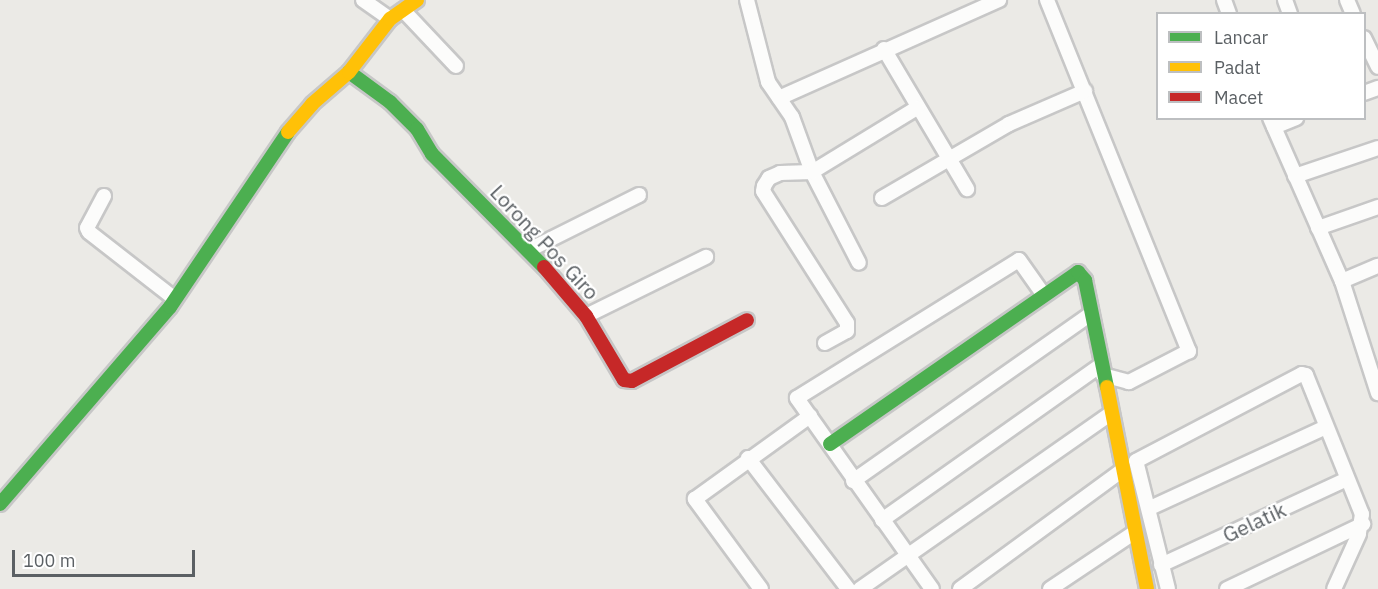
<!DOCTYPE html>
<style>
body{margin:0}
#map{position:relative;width:1378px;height:589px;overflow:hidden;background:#ebeae6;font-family:"IBM Plex Sans",sans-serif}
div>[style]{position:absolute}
.roads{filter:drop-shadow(2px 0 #c7c7c7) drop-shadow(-2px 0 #c7c7c7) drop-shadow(0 2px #c7c7c7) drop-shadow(0 -2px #c7c7c7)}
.street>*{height:14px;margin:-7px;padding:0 7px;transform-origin:7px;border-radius:7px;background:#fcfcfb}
.fast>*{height:14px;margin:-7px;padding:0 7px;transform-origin:7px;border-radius:7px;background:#4caf50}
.slow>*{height:14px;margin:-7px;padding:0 7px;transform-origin:7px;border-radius:7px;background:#ffc107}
.jam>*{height:14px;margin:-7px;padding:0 7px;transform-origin:7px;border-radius:7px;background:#c62828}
span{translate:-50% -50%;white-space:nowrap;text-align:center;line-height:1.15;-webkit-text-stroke:4.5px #fff;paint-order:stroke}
.street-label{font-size:21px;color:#5b6064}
.legend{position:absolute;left:1156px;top:12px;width:210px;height:108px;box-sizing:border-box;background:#fff;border:2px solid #bdbfc1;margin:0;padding:8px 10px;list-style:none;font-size:18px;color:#5b6064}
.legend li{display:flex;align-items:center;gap:12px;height:30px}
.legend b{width:30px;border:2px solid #bdbfc1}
.scale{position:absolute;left:12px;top:550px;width:183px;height:27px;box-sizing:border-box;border:3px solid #5b6064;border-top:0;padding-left:8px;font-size:18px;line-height:21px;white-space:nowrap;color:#5b6064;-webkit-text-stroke:4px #fff;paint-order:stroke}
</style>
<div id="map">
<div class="roads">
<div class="street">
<i style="left:363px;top:0;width:33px;rotate:35deg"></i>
<i style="left:747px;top:0;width:85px;rotate:75.6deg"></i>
<i style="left:768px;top:82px;width:42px;rotate:55.6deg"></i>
<i style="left:792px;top:117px;width:59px;rotate:70deg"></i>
<i style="left:812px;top:172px;width:102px;rotate:62.7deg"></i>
<i style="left:1047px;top:0;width:379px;rotate:68deg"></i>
<i style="left:1189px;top:351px;width:68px;rotate:152.7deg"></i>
<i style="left:1129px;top:382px;width:27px;rotate:-165deg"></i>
<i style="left:1224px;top:0;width:15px;rotate:70deg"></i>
<i style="left:1285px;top:0;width:15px;rotate:70deg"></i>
<i style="left:1347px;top:0;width:15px;rotate:67deg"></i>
<i style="left:403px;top:10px;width:77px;rotate:46.6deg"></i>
<i style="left:1364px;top:38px;width:32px;rotate:64deg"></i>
<i style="left:884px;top:49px;width:163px;rotate:59.3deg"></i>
<i style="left:1364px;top:93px;width:15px;rotate:-20deg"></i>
<i style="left:779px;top:98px;width:241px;rotate:-24deg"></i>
<i style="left:1270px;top:118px;width:178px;rotate:66.2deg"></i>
<i style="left:1342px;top:281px;width:118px;rotate:72.2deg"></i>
<i style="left:1274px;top:127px;width:24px;rotate:-22deg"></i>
<i style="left:1295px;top:176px;width:88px;rotate:-18.6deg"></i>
<i style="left:104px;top:196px;width:36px;rotate:118deg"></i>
<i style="left:87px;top:228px;width:4px;rotate:63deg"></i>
<i style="left:89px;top:232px;width:109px;rotate:37.9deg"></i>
<i style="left:882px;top:198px;width:147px;rotate:-30.2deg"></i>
<i style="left:1009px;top:124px;width:83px;rotate:-23.5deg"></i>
<i style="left:1318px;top:228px;width:64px;rotate:-19.3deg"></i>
<i style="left:529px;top:250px;width:123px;rotate:-26.6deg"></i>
<i style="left:1342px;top:281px;width:39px;rotate:-23deg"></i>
<i style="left:586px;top:316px;width:134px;rotate:-26.2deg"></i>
<i style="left:825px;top:343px;width:25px;rotate:-29deg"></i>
<i style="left:847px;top:331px;width:8px;rotate:-90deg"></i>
<i style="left:847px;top:323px;width:156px;rotate:-122.5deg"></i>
<i style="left:763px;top:191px;width:5px;rotate:-79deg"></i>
<i style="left:764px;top:186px;width:9px;rotate:-58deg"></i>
<i style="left:769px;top:178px;width:12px;rotate:-24deg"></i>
<i style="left:780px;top:173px;width:32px;rotate:-2deg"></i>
<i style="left:812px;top:172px;width:123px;rotate:-31.4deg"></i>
<i style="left:748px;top:458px;width:165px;rotate:52.6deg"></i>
<i style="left:853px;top:481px;width:291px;rotate:-35.1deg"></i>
<i style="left:1150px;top:508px;width:194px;rotate:-24.7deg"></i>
<i style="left:882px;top:520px;width:268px;rotate:-35.3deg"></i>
<i style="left:1161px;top:565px;width:205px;rotate:-24.8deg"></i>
<i style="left:761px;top:589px;width:112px;rotate:-126.3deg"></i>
<i style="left:695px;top:499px;width:142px;rotate:-35.8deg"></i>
<i style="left:860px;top:589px;width:307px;rotate:-35deg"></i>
<i style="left:932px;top:589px;width:234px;rotate:-125.3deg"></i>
<i style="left:797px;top:398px;width:261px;rotate:-31.9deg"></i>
<i style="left:1019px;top:260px;width:42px;rotate:54.8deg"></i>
<i style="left:960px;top:589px;width:200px;rotate:-36.2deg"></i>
<i style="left:1050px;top:589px;width:102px;rotate:-33.8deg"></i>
<i style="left:1168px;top:589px;width:132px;rotate:-104deg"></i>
<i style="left:1136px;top:461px;width:187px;rotate:-27.7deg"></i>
<i style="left:1302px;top:374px;width:4px;rotate:14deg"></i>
<i style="left:1306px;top:375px;width:150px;rotate:68.1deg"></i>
<i style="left:1362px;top:514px;width:20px;rotate:99deg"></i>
<i style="left:1359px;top:534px;width:60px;rotate:114.4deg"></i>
<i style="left:1227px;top:589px;width:151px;rotate:-25.5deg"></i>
</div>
<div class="fast">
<i style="left:349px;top:72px;width:51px;rotate:36.2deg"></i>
<i style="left:390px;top:102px;width:38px;rotate:45deg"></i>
<i style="left:417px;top:129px;width:29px;rotate:59deg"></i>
<i style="left:432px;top:154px;width:159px;rotate:45.3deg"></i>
<i style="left:830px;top:444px;width:302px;rotate:-34.7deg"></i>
<i style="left:1078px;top:272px;width:11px;rotate:49deg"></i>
<i style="left:1085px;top:280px;width:109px;rotate:78.4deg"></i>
<i style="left:0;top:504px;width:260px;rotate:-49.2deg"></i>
<i style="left:170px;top:307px;width:211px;rotate:-56deg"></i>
</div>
<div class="slow">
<i style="left:288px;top:132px;width:37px;rotate:-49deg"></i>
<i style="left:312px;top:104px;width:49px;rotate:-40.9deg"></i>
<i style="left:349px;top:72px;width:67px;rotate:-52.3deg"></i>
<i style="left:390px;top:19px;width:33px;rotate:-35deg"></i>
<i style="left:1107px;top:387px;width:206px;rotate:78.8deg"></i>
</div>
<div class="jam">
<i style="left:544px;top:267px;width:65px;rotate:49.4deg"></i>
<i style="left:586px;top:316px;width:74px;rotate:59.3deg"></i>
<i style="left:624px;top:380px;width:8px;rotate:7deg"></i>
<i style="left:632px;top:381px;width:130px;rotate:-27.9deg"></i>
</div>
</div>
<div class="street-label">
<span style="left:545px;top:242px;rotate:47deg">Lorong Pos Giro</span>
<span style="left:1254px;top:522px;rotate:-25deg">Gelatik</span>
</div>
<ul class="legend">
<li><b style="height:8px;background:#4caf50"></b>Lancar</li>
<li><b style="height:8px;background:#ffc107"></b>Padat</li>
<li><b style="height:8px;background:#c62828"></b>Macet</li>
</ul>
<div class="scale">100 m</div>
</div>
